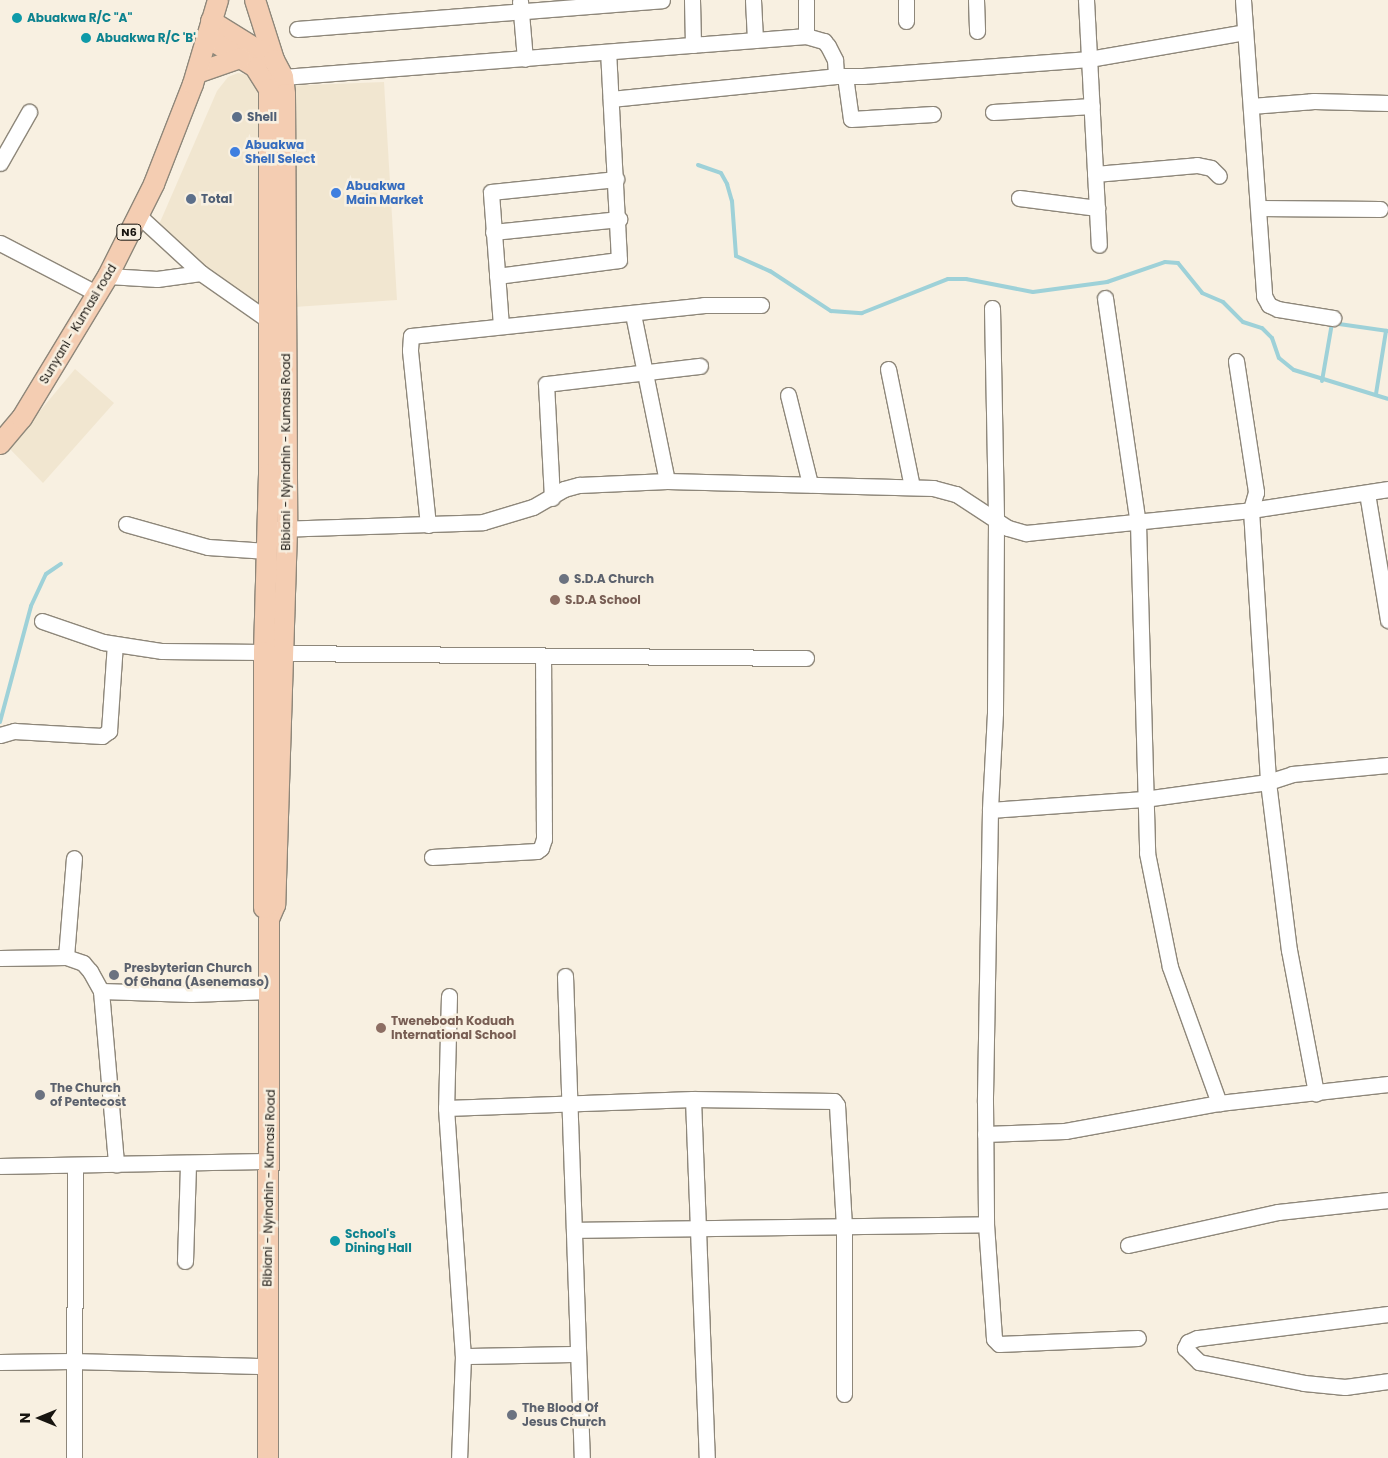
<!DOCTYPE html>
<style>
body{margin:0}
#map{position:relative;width:1388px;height:1458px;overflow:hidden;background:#f8f0e1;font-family:Poppins,sans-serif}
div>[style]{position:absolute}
.built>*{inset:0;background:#f1e6d0}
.stream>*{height:4px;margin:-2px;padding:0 2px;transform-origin:2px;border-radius:2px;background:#9ed1d8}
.roads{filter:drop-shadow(1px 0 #8e877a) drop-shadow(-1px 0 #8e877a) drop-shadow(0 1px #8e877a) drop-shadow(0 -1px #8e877a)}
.minor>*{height:15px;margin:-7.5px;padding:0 7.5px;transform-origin:7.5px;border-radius:7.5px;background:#fff}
.major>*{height:20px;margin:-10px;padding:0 10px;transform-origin:10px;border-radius:10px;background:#f4cdb2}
.dots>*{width:14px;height:14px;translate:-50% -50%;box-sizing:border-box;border:2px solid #f8f0e1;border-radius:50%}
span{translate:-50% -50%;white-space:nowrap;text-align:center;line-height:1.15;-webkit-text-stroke:5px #f8f0e1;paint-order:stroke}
.shield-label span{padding:1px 4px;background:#f8f0e1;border:1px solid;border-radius:4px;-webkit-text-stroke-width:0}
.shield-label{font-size:11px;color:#181510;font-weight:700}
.culture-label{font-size:12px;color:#0d838f;font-weight:700}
.left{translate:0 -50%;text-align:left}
.service-label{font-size:12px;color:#4e5e75;font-weight:700}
.shop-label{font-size:12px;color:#366cbe;font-weight:700}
.street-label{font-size:12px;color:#181510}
.worship-label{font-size:12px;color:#5b616d;font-weight:700}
.education-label{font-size:12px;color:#785e54;font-weight:700}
.north{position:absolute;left:15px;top:1393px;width:50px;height:50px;-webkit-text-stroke:4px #f8f0e1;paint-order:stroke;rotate:270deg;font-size:14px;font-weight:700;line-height:20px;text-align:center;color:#181510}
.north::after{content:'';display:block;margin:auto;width:18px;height:22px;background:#181510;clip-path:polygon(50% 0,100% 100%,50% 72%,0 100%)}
</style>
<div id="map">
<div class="built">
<i style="clip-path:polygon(238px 73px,253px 76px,260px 85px,265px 321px,154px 236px,217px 91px,228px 77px)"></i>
<i style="clip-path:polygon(384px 82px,397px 300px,280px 308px,282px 86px)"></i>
<i style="clip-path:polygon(75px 369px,114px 403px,43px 483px,9px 448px)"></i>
</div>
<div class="stream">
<i style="left:698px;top:165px;width:24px;rotate:19deg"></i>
<i style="left:721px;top:173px;width:13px;rotate:61deg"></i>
<i style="left:727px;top:184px;width:18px;rotate:74deg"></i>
<i style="left:732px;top:201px;width:55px;rotate:85.8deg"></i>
<i style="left:736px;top:256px;width:37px;rotate:24deg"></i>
<i style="left:770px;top:271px;width:73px;rotate:33.3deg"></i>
<i style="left:831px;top:311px;width:31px;rotate:4deg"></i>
<i style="left:862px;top:313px;width:92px;rotate:-21.6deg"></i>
<i style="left:948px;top:279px;width:18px"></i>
<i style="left:966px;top:279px;width:68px;rotate:11deg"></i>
<i style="left:1033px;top:292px;width:75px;rotate:-7.7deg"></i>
<i style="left:1107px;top:282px;width:61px;rotate:-19deg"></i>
<i style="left:1165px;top:262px;width:13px;rotate:4deg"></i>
<i style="left:1178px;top:263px;width:38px;rotate:51deg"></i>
<i style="left:1202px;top:293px;width:23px;rotate:23deg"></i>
<i style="left:1223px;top:302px;width:28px;rotate:45deg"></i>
<i style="left:1243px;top:322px;width:20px;rotate:18deg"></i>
<i style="left:1262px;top:328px;width:14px;rotate:45deg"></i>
<i style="left:1272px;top:338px;width:21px;rotate:71deg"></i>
<i style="left:1279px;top:358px;width:19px;rotate:39deg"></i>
<i style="left:1294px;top:370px;width:98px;rotate:17.1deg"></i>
<i style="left:1322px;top:381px;width:59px;rotate:-80.2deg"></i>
<i style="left:1332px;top:323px;width:57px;rotate:8.1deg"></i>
<i style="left:1376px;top:394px;width:64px;rotate:-81deg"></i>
<i style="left:0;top:722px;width:120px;rotate:-75deg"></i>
<i style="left:31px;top:606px;width:35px;rotate:-65deg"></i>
<i style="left:46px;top:574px;width:18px;rotate:-34deg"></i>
</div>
<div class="roads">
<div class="minor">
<i style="left:692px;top:0;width:45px;rotate:88.7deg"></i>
<i style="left:753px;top:0;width:40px;rotate:87.1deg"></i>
<i style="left:806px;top:0;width:36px;rotate:90deg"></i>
<i style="left:906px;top:0;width:21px;rotate:90deg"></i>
<i style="left:976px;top:0;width:31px;rotate:88deg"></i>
<i style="left:1086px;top:0;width:245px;rotate:87deg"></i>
<i style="left:1243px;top:0;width:297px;rotate:85.9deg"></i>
<i style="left:1264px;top:296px;width:10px;rotate:61deg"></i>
<i style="left:1269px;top:305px;width:10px;rotate:24deg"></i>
<i style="left:1278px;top:309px;width:56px;rotate:9.3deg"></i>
<i style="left:520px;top:1px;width:58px;rotate:85.1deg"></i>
<i style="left:297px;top:29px;width:366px;rotate:-4.5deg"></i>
<i style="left:845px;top:76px;width:43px;rotate:82.1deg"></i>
<i style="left:851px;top:119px;width:82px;rotate:-3.5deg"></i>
<i style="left:283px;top:77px;width:525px;rotate:-4.48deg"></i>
<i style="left:806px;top:36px;width:19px;rotate:16deg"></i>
<i style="left:824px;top:41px;width:6px;rotate:51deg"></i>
<i style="left:828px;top:46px;width:16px;rotate:63deg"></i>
<i style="left:835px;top:60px;width:16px;rotate:86deg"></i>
<i style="left:836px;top:76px;width:27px"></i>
<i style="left:863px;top:76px;width:227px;rotate:-4.3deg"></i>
<i style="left:1089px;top:59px;width:158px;rotate:-9.8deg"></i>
<i style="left:611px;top:99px;width:226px;rotate:-5.8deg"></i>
<i style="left:1251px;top:106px;width:63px;rotate:-4.5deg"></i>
<i style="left:1314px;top:101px;width:74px;rotate:1.5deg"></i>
<i style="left:993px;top:112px;width:99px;rotate:-3.5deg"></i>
<i style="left:0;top:163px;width:59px;rotate:-60.4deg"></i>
<i style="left:1095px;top:174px;width:102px;rotate:-5deg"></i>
<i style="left:1197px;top:165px;width:14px;rotate:12deg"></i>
<i style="left:1211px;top:168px;width:11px;rotate:45deg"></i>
<i style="left:1019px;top:198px;width:79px;rotate:7.3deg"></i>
<i style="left:1259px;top:208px;width:121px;rotate:0.5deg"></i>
<i style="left:138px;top:215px;width:86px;rotate:42.6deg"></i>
<i style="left:201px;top:273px;width:82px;rotate:35deg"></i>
<i style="left:493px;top:232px;width:127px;rotate:-5.9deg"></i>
<i style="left:0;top:243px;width:108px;rotate:27.5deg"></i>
<i style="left:108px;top:276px;width:49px;rotate:3.5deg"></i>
<i style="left:157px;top:279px;width:44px;rotate:-7.8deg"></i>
<i style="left:497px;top:276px;width:123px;rotate:-7.5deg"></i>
<i style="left:619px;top:260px;width:207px;rotate:-93deg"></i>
<i style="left:1105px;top:298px;width:227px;rotate:81.7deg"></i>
<i style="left:1138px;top:523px;width:330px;rotate:88.4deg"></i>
<i style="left:1147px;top:853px;width:116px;rotate:78.6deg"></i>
<i style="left:1170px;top:967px;width:145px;rotate:70.2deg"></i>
<i style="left:992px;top:308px;width:212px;rotate:88.9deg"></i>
<i style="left:996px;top:520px;width:193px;rotate:90.3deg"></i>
<i style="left:995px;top:713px;width:97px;rotate:93deg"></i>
<i style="left:990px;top:810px;width:292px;rotate:91deg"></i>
<i style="left:985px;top:1102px;width:122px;rotate:89.5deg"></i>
<i style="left:986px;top:1224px;width:115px;rotate:86deg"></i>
<i style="left:994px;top:1339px;width:7px;rotate:45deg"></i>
<i style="left:999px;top:1344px;width:139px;rotate:-2.5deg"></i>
<i style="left:633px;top:314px;width:170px;rotate:78.5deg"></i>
<i style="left:501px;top:326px;width:134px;rotate:-94.3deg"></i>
<i style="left:491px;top:192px;width:126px;rotate:-5.9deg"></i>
<i style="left:1236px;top:361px;width:133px;rotate:81.3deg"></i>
<i style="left:1256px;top:492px;width:19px;rotate:106deg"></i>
<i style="left:1251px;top:510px;width:273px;rotate:86.4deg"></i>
<i style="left:1268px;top:782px;width:169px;rotate:82.9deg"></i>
<i style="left:1289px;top:950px;width:146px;rotate:79.3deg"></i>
<i style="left:888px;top:369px;width:120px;rotate:78.5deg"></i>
<i style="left:788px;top:395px;width:92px;rotate:76.1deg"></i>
<i style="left:1367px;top:493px;width:129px;rotate:80.6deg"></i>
<i style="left:552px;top:498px;width:114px;rotate:-93deg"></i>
<i style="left:546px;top:384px;width:155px;rotate:-6.7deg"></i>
<i style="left:126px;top:524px;width:85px;rotate:15.7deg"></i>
<i style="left:208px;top:547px;width:59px;rotate:3.9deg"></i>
<i style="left:428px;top:525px;width:176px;rotate:-95.9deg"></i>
<i style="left:410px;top:350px;width:14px;rotate:-86deg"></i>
<i style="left:411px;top:336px;width:295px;rotate:-6deg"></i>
<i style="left:704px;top:305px;width:57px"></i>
<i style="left:277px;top:529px;width:206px;rotate:-1.9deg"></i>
<i style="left:483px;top:522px;width:52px;rotate:-16.7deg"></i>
<i style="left:533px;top:507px;width:36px;rotate:-30deg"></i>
<i style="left:564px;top:489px;width:16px;rotate:-15deg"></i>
<i style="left:579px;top:485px;width:88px;rotate:-2.6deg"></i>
<i style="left:667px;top:481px;width:266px;rotate:1.5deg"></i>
<i style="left:933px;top:488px;width:24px;rotate:15deg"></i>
<i style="left:956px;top:494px;width:62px;rotate:33.2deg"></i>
<i style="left:1008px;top:528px;width:19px;rotate:16deg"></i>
<i style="left:1026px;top:533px;width:226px;rotate:-5.8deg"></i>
<i style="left:1251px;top:510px;width:139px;rotate:-8.7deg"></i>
<i style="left:42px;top:621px;width:65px;rotate:19deg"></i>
<i style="left:103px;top:642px;width:60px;rotate:8.7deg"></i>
<i style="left:162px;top:651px;width:102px;rotate:0.6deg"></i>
<i style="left:283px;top:653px;width:523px;rotate:0.55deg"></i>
<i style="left:0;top:735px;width:15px;rotate:-16deg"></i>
<i style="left:14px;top:731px;width:88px;rotate:3.3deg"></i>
<i style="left:102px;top:736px;width:9px;rotate:-36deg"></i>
<i style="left:109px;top:731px;width:87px;rotate:-86.1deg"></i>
<i style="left:990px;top:810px;width:154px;rotate:-4.1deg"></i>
<i style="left:1144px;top:799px;width:125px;rotate:-7.8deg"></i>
<i style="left:1268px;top:782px;width:25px;rotate:-18deg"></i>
<i style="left:1292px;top:774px;width:96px;rotate:-5.4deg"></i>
<i style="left:432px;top:857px;width:105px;rotate:-3.3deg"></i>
<i style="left:537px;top:851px;width:5px;rotate:-37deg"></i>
<i style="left:541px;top:848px;width:9px;rotate:-72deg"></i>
<i style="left:544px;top:839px;width:182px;rotate:-90.3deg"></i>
<i style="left:66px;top:957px;width:99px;rotate:-85.4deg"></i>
<i style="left:0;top:958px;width:66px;rotate:-0.9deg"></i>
<i style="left:66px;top:957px;width:18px;rotate:19deg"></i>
<i style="left:83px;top:963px;width:11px;rotate:49deg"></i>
<i style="left:90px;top:971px;width:23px;rotate:61deg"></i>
<i style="left:101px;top:991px;width:174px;rotate:85deg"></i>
<i style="left:565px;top:976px;width:482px;rotate:88deg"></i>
<i style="left:101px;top:991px;width:90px;rotate:1.9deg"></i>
<i style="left:191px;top:994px;width:79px;rotate:-2.2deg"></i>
<i style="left:449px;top:996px;width:112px;rotate:91.5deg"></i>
<i style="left:446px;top:1108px;width:249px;rotate:86.1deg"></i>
<i style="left:463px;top:1356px;width:102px;rotate:92.2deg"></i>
<i style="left:693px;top:1099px;width:359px;rotate:87.8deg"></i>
<i style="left:446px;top:1108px;width:247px;rotate:-2.1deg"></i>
<i style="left:693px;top:1099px;width:141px;rotate:0.8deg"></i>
<i style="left:834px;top:1101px;width:5px;rotate:53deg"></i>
<i style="left:837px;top:1105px;width:121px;rotate:86.7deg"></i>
<i style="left:844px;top:1226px;width:168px;rotate:90deg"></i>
<i style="left:985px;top:1134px;width:80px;rotate:-2.1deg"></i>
<i style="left:1065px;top:1131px;width:157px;rotate:-10.3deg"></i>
<i style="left:1219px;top:1103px;width:170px;rotate:-6.4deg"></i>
<i style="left:0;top:1166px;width:271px;rotate:-1.1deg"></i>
<i style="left:574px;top:1230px;width:412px;rotate:-0.8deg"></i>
<i style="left:1128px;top:1245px;width:154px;rotate:-12.4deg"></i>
<i style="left:1278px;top:1212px;width:111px;rotate:-6.2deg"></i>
<i style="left:185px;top:1261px;width:98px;rotate:-88.2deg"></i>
<i style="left:1388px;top:1314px;width:193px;rotate:172.8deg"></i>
<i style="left:1197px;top:1338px;width:10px;rotate:156deg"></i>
<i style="left:1188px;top:1342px;width:7px;rotate:117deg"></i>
<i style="left:1185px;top:1348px;width:20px;rotate:45deg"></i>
<i style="left:1199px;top:1362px;width:107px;rotate:11.3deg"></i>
<i style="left:1304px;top:1383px;width:41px;rotate:5.6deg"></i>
<i style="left:1345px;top:1387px;width:43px;rotate:-7.9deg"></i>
<i style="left:463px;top:1356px;width:115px;rotate:-1deg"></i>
<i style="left:0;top:1362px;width:72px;rotate:-0.8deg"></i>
<i style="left:72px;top:1361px;width:196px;rotate:1.5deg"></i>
<i style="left:74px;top:1458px;width:292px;rotate:-89.8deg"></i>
</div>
<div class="major">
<i style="left:255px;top:0;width:63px;rotate:72.4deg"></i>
<i style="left:211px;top:21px;width:74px;rotate:31.8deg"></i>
<i style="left:274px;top:60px;width:19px;rotate:62deg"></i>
<i style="left:283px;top:77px;width:17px;rotate:83deg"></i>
<i style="left:285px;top:94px;width:436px;rotate:89.7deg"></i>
<i style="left:287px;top:530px;width:375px;rotate:91.8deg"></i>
<i style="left:275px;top:905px;width:15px;rotate:113deg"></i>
<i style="left:269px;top:919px;width:539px;rotate:90.11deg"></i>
<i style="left:206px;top:37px;width:57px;rotate:31.5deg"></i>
<i style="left:255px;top:67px;width:26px;rotate:58deg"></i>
<i style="left:269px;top:89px;width:385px;rotate:90deg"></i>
<i style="left:269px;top:474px;width:178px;rotate:91.6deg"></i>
<i style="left:264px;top:652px;width:256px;rotate:90deg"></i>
<i style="left:197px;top:73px;width:46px;rotate:-19.2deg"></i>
<i style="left:0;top:444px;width:34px;rotate:-50deg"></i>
<i style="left:22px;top:418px;width:166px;rotate:-58.8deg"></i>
<i style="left:108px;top:276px;width:103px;rotate:-63.4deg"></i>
<i style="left:154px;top:184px;width:107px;rotate:-68.7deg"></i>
<i style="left:193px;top:84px;width:88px;rotate:-73.4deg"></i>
</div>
</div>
<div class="dots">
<i style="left:17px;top:18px;background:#0f9aa8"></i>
<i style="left:86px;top:38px;background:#0f9aa8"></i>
<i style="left:237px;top:117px;background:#5c6f8a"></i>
<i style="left:235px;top:152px;background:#3f7fe0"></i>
<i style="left:336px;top:193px;background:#3f7fe0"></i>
<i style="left:191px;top:199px;background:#5c6f8a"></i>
<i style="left:564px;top:579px;background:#6b7280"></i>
<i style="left:555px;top:600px;background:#8d6e63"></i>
<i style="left:114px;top:975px;background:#6b7280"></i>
<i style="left:381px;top:1028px;background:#8d6e63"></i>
<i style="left:40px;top:1095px;background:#6b7280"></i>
<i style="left:335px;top:1241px;background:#0f9aa8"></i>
<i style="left:512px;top:1415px;background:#6b7280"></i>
</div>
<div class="shield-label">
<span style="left:129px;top:232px">N6</span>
</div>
<div class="culture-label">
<span class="left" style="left:27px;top:18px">Abuakwa R/C "A"</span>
<span class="left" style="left:96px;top:38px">Abuakwa R/C 'B'</span>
<span class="left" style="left:345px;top:1241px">School's<br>Dining Hall</span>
</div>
<div class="service-label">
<span class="left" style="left:247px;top:117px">Shell</span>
<span class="left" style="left:201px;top:199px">Total</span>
</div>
<div class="shop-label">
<span class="left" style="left:245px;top:152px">Abuakwa<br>Shell Select</span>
<span class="left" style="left:346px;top:193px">Abuakwa<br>Main Market</span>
</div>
<div class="street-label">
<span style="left:78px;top:324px;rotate:-59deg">Sunyani - Kumasi road</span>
<span style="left:286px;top:452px;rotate:-90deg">Bibiani - Nyinahin - Kumasi Road</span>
<span style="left:269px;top:1188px;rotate:-89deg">Bibiani - Nyinahin - Kumasi Road</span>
</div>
<div class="worship-label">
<span class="left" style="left:574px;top:579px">S.D.A Church</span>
<span class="left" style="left:124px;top:975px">Presbyterian Church<br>Of Ghana (Asenemaso)</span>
<span class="left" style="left:50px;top:1095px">The Church<br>of Pentecost</span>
<span class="left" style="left:522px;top:1415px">The Blood Of<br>Jesus Church</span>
</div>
<div class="education-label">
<span class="left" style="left:565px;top:600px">S.D.A School</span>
<span class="left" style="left:391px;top:1028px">Tweneboah Koduah<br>International School</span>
</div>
<div class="north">N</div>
</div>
